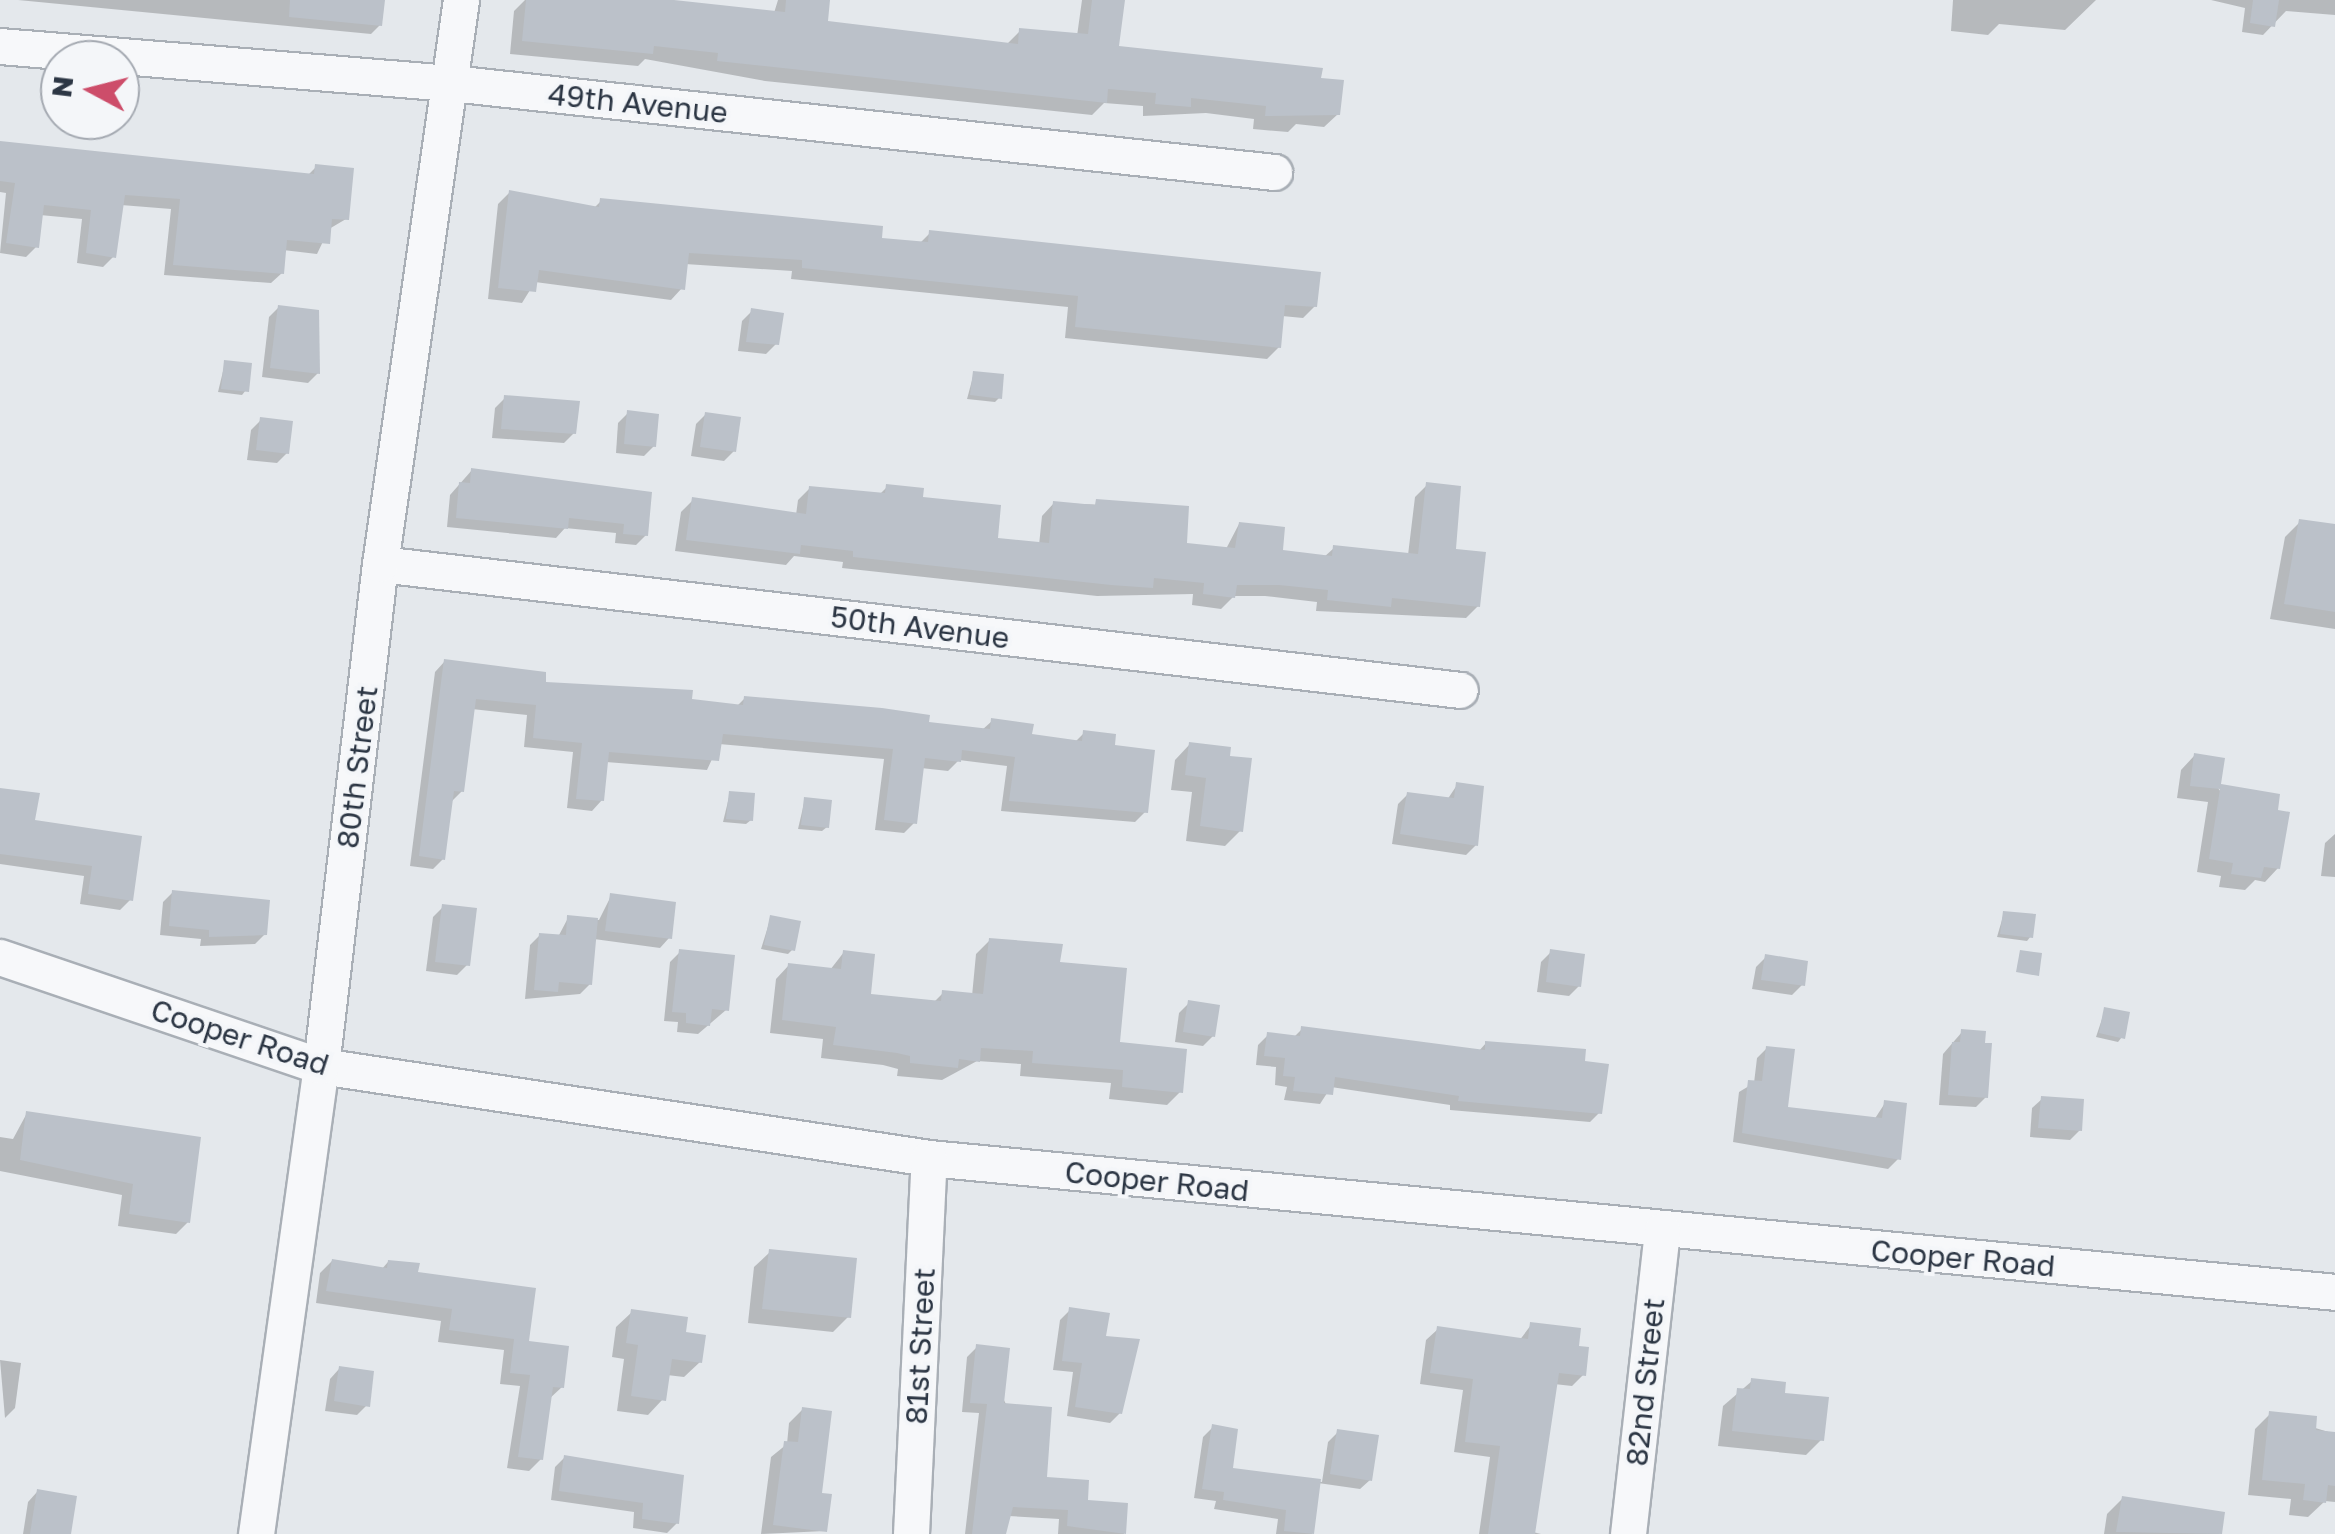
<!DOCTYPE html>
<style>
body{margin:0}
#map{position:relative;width:2335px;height:1534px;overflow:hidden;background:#e4e8ec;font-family:"Golos Text",sans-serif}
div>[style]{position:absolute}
.shadow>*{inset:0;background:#0003}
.building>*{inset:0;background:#bbc1c9}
.roads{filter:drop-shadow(2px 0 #a9afb6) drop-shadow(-2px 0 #a9afb6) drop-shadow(0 2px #a9afb6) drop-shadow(0 -2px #a9afb6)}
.minor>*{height:35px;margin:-17.5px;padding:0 17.5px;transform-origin:17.5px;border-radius:17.5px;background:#f7f8fa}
span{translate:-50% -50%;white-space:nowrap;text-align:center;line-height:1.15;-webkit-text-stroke:8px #f4f6f9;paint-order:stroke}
.street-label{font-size:30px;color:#2c3644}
.north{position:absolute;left:40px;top:40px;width:100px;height:100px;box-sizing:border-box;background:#f4f6f9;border:2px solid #a4a9b1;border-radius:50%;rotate:277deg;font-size:28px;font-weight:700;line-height:40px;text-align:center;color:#2c3644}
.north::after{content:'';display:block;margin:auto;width:35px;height:45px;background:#cd4d6a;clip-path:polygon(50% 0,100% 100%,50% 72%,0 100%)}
</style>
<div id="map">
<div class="shadow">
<i style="clip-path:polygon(18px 0,382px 0,380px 25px,371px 34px)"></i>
<i style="clip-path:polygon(525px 0,651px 0,774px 13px,778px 0,828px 0,826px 23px,1006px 45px,1020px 31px,1077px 36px,1082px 0,1122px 0,1116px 49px,1319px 80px,1338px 114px,1324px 127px,1296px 124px,1288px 132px,1253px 129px,1254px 119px,1206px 113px,1143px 116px,1143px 106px,1104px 103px,1092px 115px,765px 81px,645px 59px,638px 66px,510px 54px,514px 11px)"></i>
<i style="clip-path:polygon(1953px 0,2096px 0,2065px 30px,1999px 24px,1988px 35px,1951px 31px)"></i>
<i style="clip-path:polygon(2211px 0,2335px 0,2335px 15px,2286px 11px,2263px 35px,2242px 32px,2245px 8px)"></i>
<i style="clip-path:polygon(0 144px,307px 176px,316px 167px,346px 219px,329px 229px,317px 254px,283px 250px,282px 273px,271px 283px,164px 275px,171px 209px,121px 205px,114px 256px,103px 267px,77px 263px,82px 219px,40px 215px,36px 247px,26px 257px,0 253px,6px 193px,0 192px)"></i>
<i style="clip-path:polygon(510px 192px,594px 208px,601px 201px,919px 244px,930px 233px,1315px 306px,1303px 318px,1282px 316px,1279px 347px,1267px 359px,1065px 338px,1068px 307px,791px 279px,792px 271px,685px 264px,682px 288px,671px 300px,535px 282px,522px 303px,488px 299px,498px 204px)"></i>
<i style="clip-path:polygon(279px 307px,318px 373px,308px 383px,262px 377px,269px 317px)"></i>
<i style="clip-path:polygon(752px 311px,776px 344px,766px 354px,738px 351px,742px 321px)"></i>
<i style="clip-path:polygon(225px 363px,246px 390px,242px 395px,218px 392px)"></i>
<i style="clip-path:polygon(974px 373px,999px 398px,995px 402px,967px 399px)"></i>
<i style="clip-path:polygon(505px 398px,574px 433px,564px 443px,492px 438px,495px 408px)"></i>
<i style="clip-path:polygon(628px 413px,654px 446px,644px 456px,616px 453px,618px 423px)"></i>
<i style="clip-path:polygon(706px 414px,734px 451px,724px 461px,691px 456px,696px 424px)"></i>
<i style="clip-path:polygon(261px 420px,287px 453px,277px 463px,247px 460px,251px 430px)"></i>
<i style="clip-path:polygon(472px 470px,649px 495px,646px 535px,636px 545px,615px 543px,616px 533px,565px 528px,556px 538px,447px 527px,450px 495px)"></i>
<i style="clip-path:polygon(1427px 485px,1478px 606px,1466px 618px,1316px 611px,1317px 602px,1265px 596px,1234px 596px,1221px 609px,1192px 605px,1193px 594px,1097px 596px,842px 568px,843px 562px,794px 556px,786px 565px,675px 551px,681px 512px,693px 500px,796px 515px,798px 500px,810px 488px,879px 495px,887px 487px,995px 540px,1039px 545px,1042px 516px,1054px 503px,1187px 508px,1184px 545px,1226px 549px,1239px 524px,1280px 552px,1324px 557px,1334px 548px,1408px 555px,1415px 497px)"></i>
<i style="clip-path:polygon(2300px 522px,2335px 527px,2335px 629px,2270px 619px,2285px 537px)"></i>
<i style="clip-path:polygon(445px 661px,543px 684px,736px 707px,745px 698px,982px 730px,992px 721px,1030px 736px,1075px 742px,1084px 733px,1112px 747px,1145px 812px,1135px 822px,1001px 811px,1007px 766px,959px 760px,948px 771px,921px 768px,914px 823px,904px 833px,875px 830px,884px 759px,719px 744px,707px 770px,606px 762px,602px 800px,592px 811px,567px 808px,573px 752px,524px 747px,527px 715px,472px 709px,462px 791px,452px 801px,443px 859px,433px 869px,410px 866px,435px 672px)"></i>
<i style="clip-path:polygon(1190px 744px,1227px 758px,1241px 830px,1225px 846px,1186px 841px,1192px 792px,1171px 790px,1175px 760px)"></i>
<i style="clip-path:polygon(2194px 756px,2278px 868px,2265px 882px,2255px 880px,2245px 890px,2219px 887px,2221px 876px,2197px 872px,2208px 802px,2177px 798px,2181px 770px)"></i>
<i style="clip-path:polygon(1457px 785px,1476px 845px,1466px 855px,1392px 844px,1398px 804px,1408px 794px,1447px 800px)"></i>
<i style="clip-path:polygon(0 790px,33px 822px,139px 838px,130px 900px,120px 910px,80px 904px,84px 876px,0 864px)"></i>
<i style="clip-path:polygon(730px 793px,751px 820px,746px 824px,723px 822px)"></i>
<i style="clip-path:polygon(805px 799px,827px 827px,822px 831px,798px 829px)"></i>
<i style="clip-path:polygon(2335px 834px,2335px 877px,2321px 876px,2325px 843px)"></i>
<i style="clip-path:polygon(173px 892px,265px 934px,255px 944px,200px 946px,201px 939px,160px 935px,163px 902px)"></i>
<i style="clip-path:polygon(611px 896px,669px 938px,660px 948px,594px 939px,590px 984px,580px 994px,525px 999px,530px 945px,540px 935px,558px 937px,568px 918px,599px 920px)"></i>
<i style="clip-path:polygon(443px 907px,467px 965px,457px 975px,426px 971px,433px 917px)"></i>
<i style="clip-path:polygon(2004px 913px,2031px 936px,2027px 941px,1997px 937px)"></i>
<i style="clip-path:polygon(771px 917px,792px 950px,788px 954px,761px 949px)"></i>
<i style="clip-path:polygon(990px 940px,1057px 964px,1118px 1044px,1180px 1092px,1167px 1105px,1109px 1099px,1111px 1083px,1020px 1076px,1021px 1064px,977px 1061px,942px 1080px,897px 1076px,898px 1069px,883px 1065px,821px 1058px,823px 1039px,770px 1033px,776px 979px,789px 965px,830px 970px,844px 952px,868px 996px,933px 1003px,943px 993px,972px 996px,976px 954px)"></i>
<i style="clip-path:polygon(680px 952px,726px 1010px,698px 1034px,677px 1032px,678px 1022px,664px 1021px,670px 962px)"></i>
<i style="clip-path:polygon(1551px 952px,1579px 986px,1569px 996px,1537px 992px,1541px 962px)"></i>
<i style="clip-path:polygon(1766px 957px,1802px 985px,1792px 995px,1752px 989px,1756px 967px)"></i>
<i style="clip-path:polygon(1189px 1003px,1213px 1036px,1203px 1046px,1175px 1042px,1179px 1013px)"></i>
<i style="clip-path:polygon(2105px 1010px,2122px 1037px,2118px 1042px,2096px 1037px)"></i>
<i style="clip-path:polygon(1302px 1029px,1478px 1052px,1486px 1043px,1582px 1063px,1600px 1112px,1590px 1122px,1450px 1110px,1450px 1105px,1331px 1087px,1320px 1104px,1284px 1100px,1287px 1087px,1275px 1085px,1276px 1067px,1256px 1065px,1258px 1045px,1268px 1035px,1293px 1038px)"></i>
<i style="clip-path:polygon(1962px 1032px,1986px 1097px,1976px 1107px,1939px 1105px,1943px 1054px)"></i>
<i style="clip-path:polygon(1767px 1048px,1786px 1109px,1874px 1120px,1885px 1103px,1898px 1159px,1888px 1169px,1733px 1142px,1739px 1092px,1754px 1083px,1757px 1058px)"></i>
<i style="clip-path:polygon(2042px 1099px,2080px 1130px,2070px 1140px,2030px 1137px,2032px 1108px)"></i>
<i style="clip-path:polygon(27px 1113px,198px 1139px,188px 1222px,176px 1234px,118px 1226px,122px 1195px,0 1171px,0 1137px,13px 1139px)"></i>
<i style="clip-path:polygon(770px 1252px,849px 1316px,833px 1332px,748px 1323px,754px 1267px)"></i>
<i style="clip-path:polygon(332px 1261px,381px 1270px,388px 1262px,415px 1274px,526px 1343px,562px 1387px,548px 1400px,541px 1459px,529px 1471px,507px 1468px,520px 1386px,500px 1384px,504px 1350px,438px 1342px,441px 1321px,316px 1303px,320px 1273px)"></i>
<i style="clip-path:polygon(1070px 1310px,1103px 1338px,1120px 1413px,1110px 1423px,1067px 1416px,1073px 1372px,1053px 1370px,1060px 1320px)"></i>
<i style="clip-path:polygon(632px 1312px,683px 1335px,700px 1362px,684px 1377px,667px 1375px,663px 1399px,648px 1415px,617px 1411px,624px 1359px,612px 1357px,616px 1327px)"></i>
<i style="clip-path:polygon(1531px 1325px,1577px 1348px,1584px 1374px,1572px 1386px,1554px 1384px,1533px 1532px,1541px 1534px,1479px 1534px,1490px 1457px,1454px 1452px,1463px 1390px,1420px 1384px,1426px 1340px,1438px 1329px,1519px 1341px)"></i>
<i style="clip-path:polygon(977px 1347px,1044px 1479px,1085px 1503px,1125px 1506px,1124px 1534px,1058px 1534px,1059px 1519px,1009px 1516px,1005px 1534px,965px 1534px,979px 1413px,962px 1412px,967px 1357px)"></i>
<i style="clip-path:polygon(0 1360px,21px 1363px,15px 1408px,5px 1418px)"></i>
<i style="clip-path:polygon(339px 1369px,367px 1405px,357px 1415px,325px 1411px,330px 1379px)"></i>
<i style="clip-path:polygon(1752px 1381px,1782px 1395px,1821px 1440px,1806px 1455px,1718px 1446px,1723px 1406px)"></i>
<i style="clip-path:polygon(803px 1409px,825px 1531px,761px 1534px,771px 1457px,787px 1444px,789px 1423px)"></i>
<i style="clip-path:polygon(2270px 1414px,2335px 1434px,2335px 1502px,2325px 1501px,2308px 1517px,2289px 1515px,2291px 1499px,2248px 1495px,2255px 1429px)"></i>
<i style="clip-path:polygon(1213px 1427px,1230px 1470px,1322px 1482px,1328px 1442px,1338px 1432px,1370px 1480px,1360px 1489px,1318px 1483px,1312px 1534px,1276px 1534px,1278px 1519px,1214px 1509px,1216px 1501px,1194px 1498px,1203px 1437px)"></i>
<i style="clip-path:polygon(565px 1457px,682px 1477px,677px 1523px,667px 1533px,633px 1528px,634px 1512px,551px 1500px,555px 1467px)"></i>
<i style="clip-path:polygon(37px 1492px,68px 1534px,23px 1534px,28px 1502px)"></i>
<i style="clip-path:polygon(2122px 1499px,2223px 1514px,2219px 1534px,2104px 1534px,2107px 1514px)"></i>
</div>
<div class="building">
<i style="clip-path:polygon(290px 0,385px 0,382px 26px,289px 17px)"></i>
<i style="clip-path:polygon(526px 0,674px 0,785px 12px,786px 0,830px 0,828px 21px,1018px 44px,1019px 28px,1088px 34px,1092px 0,1125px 0,1119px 46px,1323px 68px,1321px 78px,1344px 80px,1340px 115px,1265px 116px,1266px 106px,1191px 98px,1191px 107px,1155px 104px,1156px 93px,1108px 89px,1107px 103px,717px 61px,718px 53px,654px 46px,653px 54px,522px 41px)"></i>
<i style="clip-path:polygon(2253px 0,2279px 0,2275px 27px,2250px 23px)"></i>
<i style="clip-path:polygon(0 141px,314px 174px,315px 164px,354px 168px,349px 220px,332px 219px,330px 244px,287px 240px,284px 274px,173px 265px,180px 199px,125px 195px,116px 258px,86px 253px,91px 210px,44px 205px,39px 248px,6px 243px,15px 183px,0 181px)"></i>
<i style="clip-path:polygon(509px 190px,599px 207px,600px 198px,883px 226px,882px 238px,928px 242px,929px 230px,1321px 272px,1317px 307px,1285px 305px,1281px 348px,1075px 327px,1078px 296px,802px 268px,802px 260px,689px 253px,685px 290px,539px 270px,536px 292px,498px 288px)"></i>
<i style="clip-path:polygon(278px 305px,319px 310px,320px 374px,270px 368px)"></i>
<i style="clip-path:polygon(751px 308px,784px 313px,779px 345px,746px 342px)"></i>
<i style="clip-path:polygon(224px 360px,252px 363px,249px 392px,221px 389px)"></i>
<i style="clip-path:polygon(973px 371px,1004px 374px,1002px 399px,970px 395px)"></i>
<i style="clip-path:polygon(504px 395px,580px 401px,576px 434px,501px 429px)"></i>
<i style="clip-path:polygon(627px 410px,659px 414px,656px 447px,624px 444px)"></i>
<i style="clip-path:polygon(705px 412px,741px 417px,736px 452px,700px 447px)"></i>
<i style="clip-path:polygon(260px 417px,293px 421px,289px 454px,256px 450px)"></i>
<i style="clip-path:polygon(471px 468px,652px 492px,648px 536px,623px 534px,624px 524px,569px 518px,568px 529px,456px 518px,459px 482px,470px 483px)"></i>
<i style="clip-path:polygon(1426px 482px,1461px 486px,1456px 549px,1486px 552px,1480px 607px,1392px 598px,1391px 607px,1327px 600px,1328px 590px,1279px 585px,1237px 585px,1235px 598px,1203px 594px,1204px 583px,1154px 578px,1153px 588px,1111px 585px,853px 557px,853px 551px,801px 545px,800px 554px,686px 540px,692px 497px,806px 514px,809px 486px,885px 493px,886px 484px,924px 488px,923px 497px,1001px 505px,998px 538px,1049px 543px,1053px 501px,1095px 505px,1096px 499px,1189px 506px,1187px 543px,1235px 548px,1239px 522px,1285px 527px,1283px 550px,1332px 556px,1333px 545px,1418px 554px)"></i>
<i style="clip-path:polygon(2299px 519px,2335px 524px,2335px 612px,2284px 604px)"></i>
<i style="clip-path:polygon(444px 659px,546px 672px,546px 682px,693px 690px,692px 699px,743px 705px,744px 696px,882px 708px,930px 715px,929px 722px,990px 729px,991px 718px,1034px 724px,1032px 734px,1082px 741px,1083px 730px,1116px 734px,1115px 745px,1155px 750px,1148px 813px,1009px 801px,1015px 757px,962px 750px,961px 762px,925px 758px,917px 824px,884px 820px,893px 749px,723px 734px,719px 761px,609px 752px,604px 801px,576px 799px,582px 743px,533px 738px,536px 705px,476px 699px,464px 792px,454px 791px,445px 860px,419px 856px)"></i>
<i style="clip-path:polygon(1189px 742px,1231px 747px,1230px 756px,1252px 758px,1243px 832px,1200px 826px,1206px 778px,1185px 775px)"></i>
<i style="clip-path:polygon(2194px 753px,2225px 758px,2221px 784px,2280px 794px,2278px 810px,2290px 812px,2280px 869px,2264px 867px,2261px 878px,2231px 874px,2233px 863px,2209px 859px,2220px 789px,2190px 786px)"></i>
<i style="clip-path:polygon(1456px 782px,1484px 786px,1478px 846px,1400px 834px,1407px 792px,1454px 798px)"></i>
<i style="clip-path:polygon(0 788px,40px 793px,35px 820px,142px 836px,133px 901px,88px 894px,92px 866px,0 854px)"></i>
<i style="clip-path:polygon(729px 791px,755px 793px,753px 821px,726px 819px)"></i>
<i style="clip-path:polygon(804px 797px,832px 800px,829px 828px,801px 825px)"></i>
<i style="clip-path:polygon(172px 890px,270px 900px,267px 935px,209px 937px,209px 930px,169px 926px)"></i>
<i style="clip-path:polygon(610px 893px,676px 902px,672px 939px,605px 931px)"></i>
<i style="clip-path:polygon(442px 904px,477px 908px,470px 966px,435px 962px)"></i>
<i style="clip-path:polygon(2003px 911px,2036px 914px,2033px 938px,2000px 934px)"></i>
<i style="clip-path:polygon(567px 915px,598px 918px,592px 985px,559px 982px,558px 992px,534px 990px,539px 933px,566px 935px)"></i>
<i style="clip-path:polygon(770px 915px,801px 921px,795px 951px,764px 945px)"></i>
<i style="clip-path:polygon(989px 938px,1063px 944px,1060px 962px,1127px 968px,1120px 1042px,1187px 1049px,1183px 1093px,1122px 1087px,1123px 1070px,1032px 1063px,1033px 1051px,981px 1048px,980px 1062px,959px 1059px,958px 1068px,910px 1063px,910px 1056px,897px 1053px,833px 1045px,836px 1027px,782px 1020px,788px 963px,841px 969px,843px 950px,875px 954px,871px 994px,941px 1001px,942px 990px,983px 994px)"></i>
<i style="clip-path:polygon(679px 949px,735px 955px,729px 1011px,712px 1009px,710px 1026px,686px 1023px,686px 1013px,672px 1012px)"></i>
<i style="clip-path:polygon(1550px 949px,1585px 954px,1581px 987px,1546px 982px)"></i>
<i style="clip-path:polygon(2020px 950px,2042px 953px,2039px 976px,2016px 972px)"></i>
<i style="clip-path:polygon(1765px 954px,1808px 961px,1805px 986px,1761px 980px)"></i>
<i style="clip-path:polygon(1188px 1000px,1220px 1005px,1215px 1037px,1183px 1032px)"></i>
<i style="clip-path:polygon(2104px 1007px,2130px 1012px,2125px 1039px,2099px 1033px)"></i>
<i style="clip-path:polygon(1301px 1026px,1485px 1050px,1485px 1041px,1586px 1049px,1585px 1061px,1609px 1064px,1602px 1114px,1458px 1101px,1459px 1096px,1335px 1077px,1333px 1095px,1293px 1091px,1295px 1077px,1283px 1076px,1285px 1058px,1264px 1056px,1267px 1032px,1300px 1036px)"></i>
<i style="clip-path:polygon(1961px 1029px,1986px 1031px,1985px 1043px,1992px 1043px,1988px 1098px,1948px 1095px,1952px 1042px,1960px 1042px)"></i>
<i style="clip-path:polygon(1766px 1046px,1795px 1049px,1788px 1107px,1882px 1118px,1884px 1100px,1907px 1103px,1901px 1160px,1742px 1133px,1748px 1080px,1762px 1081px)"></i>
<i style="clip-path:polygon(2041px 1096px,2084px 1099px,2082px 1131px,2038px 1128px)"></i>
<i style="clip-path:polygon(26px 1111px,201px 1137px,190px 1223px,129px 1214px,133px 1184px,20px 1160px)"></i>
<i style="clip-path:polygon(769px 1249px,857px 1258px,851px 1318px,762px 1309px)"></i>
<i style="clip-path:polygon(332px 1259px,387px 1268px,388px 1260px,420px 1263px,418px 1272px,536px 1288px,529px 1341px,569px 1346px,564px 1388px,553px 1387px,543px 1460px,518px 1457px,530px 1375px,510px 1373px,514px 1339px,449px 1330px,452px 1309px,326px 1291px)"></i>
<i style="clip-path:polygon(1069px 1307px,1110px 1313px,1106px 1336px,1140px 1339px,1122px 1414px,1075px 1407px,1082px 1363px,1062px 1361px)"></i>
<i style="clip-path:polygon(631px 1309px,688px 1317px,686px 1332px,706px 1335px,702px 1363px,672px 1359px,666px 1401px,631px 1396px,638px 1345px,626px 1343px)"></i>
<i style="clip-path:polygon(1530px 1322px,1581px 1328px,1579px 1346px,1589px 1347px,1586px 1376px,1559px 1373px,1535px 1534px,1488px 1534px,1500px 1446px,1465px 1442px,1473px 1379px,1430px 1373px,1437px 1326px,1528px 1339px)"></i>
<i style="clip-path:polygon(976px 1344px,1010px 1348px,1004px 1403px,1052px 1407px,1047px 1477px,1089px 1480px,1088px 1500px,1128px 1503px,1126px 1534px,1067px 1526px,1068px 1510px,1013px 1507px,1006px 1534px,972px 1534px,987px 1404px,970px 1403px)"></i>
<i style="clip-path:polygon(339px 1366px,374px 1371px,370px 1407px,334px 1401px)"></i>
<i style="clip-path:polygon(1751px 1378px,1786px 1382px,1785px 1393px,1829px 1397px,1824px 1441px,1732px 1431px,1737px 1388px,1750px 1389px)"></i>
<i style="clip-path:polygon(802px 1407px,832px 1411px,822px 1493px,832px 1494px,827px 1532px,773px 1525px,784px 1441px,798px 1442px)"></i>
<i style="clip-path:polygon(2269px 1411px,2317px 1416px,2316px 1430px,2335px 1432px,2335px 1486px,2328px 1485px,2326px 1503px,2303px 1500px,2305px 1484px,2262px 1480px)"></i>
<i style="clip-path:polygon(1212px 1424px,1238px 1429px,1233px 1468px,1321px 1479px,1314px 1534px,1284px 1531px,1286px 1510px,1223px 1500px,1224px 1492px,1202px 1489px)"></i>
<i style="clip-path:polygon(1337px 1429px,1379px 1435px,1372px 1481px,1330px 1474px)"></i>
<i style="clip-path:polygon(564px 1455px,684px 1475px,679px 1524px,642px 1519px,643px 1503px,559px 1491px)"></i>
<i style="clip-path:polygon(37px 1489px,77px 1496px,71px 1534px,30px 1534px)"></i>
<i style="clip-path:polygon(2122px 1496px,2225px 1512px,2222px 1534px,2116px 1532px)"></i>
</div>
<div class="roads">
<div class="minor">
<i style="left:0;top:46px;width:453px;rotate:4.7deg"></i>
<i style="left:451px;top:83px;width:828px;rotate:6.17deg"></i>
<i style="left:380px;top:564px;width:1087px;rotate:6.65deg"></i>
<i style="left:0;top:957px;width:339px;rotate:18.8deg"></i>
<i style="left:321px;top:1066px;width:615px;rotate:8.6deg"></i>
<i style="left:929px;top:1158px;width:1412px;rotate:5.44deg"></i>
<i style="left:256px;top:1534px;width:472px;rotate:-82.1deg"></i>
<i style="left:321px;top:1066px;width:505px;rotate:-83.3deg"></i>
<i style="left:380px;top:564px;width:570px;rotate:-81.83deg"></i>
<i style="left:911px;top:1534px;width:376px;rotate:-87.3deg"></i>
<i style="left:1628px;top:1534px;width:306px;rotate:-83.6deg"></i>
</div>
</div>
<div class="street-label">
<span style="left:638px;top:103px;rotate:6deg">49th Avenue</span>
<span style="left:920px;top:627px;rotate:7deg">50th Avenue</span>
<span style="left:357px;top:767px;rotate:-83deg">80th Street</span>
<span style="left:240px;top:1037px;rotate:18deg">Cooper Road</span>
<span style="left:1157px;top:1181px;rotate:6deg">Cooper Road</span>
<span style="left:1963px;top:1258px;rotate:5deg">Cooper Road</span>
<span style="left:920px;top:1346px;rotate:-87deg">81st Street</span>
<span style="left:1645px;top:1382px;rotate:-84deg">82nd Street</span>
</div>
<div class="north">N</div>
</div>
